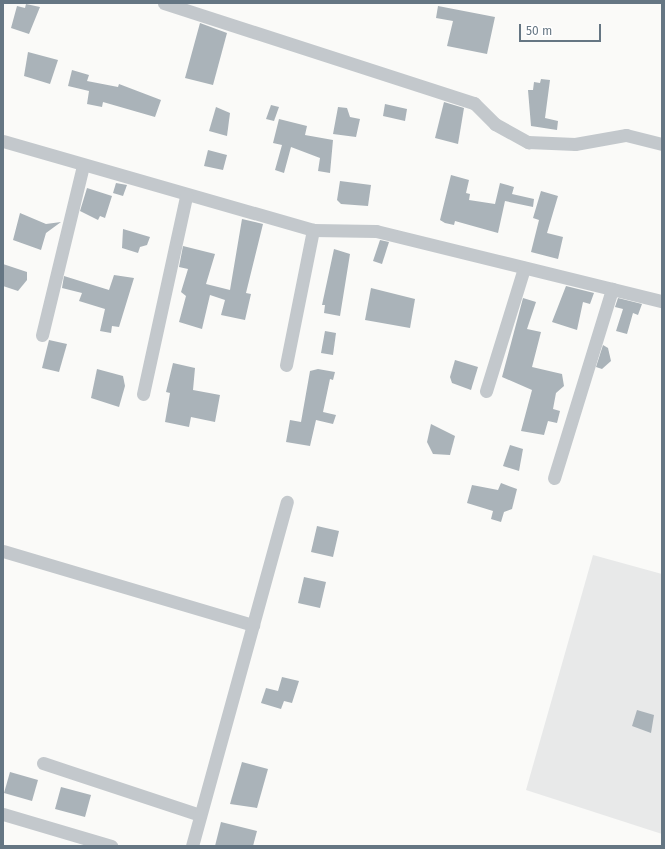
<!DOCTYPE html>
<style>
body{margin:0}
#map{position:relative;width:665px;height:849px;overflow:hidden;background:#fafaf8;font-family:"Fira Sans",sans-serif}
div>[style]{position:absolute}
.built>*{inset:0;background:#e8e9e9}
.building>*{inset:0;background:#aab3b9}
.minor>*{height:13px;margin:-6.5px;padding:0 6.5px;transform-origin:6.5px;border-radius:6.5px;background:#c3c8cc}
span{translate:-50% -50%;white-space:nowrap;text-align:center;line-height:1.15;-webkit-text-stroke:4px #fff;paint-order:stroke}
.frame{position:absolute;inset:0;border:4px solid #657683;pointer-events:none}
.scale{position:absolute;left:519px;top:24px;width:82px;height:18px;box-sizing:border-box;border:2px solid #657683;border-top:0;padding-left:5px;font-size:12px;line-height:14px;white-space:nowrap;color:#657683;-webkit-text-stroke:3px #fff;paint-order:stroke}
</style>
<div id="map">
<div class="built">
<i style="clip-path:polygon(593px 555px,662px 574px,662px 834px,526px 790px)"></i>
</div>
<div class="building">
<i style="clip-path:polygon(26px 4px,40px 7px,29px 34px,11px 28px,17px 6px,25px 8px)"></i>
<i style="clip-path:polygon(438px 6px,495px 17px,487px 54px,447px 46px,453px 21px,436px 18px)"></i>
<i style="clip-path:polygon(200px 23px,227px 33px,213px 85px,185px 78px)"></i>
<i style="clip-path:polygon(28px 52px,58px 60px,50px 84px,24px 76px)"></i>
<i style="clip-path:polygon(72px 70px,89px 75px,87px 81px,118px 87px,119px 84px,161px 100px,155px 117px,103px 102px,102px 107px,87px 104px,89px 91px,68px 86px)"></i>
<i style="clip-path:polygon(541px 79px,550px 80px,545px 118px,558px 121px,557px 130px,531px 126px,528px 90px,533px 90px,534px 82px,540px 83px)"></i>
<i style="clip-path:polygon(444px 102px,464px 108px,458px 144px,435px 138px)"></i>
<i style="clip-path:polygon(385px 104px,407px 109px,405px 121px,383px 116px)"></i>
<i style="clip-path:polygon(271px 105px,279px 107px,274px 121px,266px 119px)"></i>
<i style="clip-path:polygon(216px 107px,230px 113px,227px 136px,209px 131px)"></i>
<i style="clip-path:polygon(338px 107px,347px 108px,350px 117px,360px 119px,356px 137px,333px 134px)"></i>
<i style="clip-path:polygon(279px 119px,307px 126px,305px 135px,333px 140px,330px 173px,318px 171px,320px 158px,291px 147px,284px 173px,275px 170px,282px 145px,273px 143px)"></i>
<i style="clip-path:polygon(208px 150px,227px 155px,223px 170px,204px 166px)"></i>
<i style="clip-path:polygon(451px 175px,469px 180px,466px 193px,470px 194px,469px 200px,495px 204px,500px 183px,514px 187px,512px 194px,534px 199px,533px 207px,505px 201px,498px 233px,455px 221px,454px 225px,445px 223px,440px 220px)"></i>
<i style="clip-path:polygon(340px 181px,371px 185px,368px 206px,341px 204px,337px 200px)"></i>
<i style="clip-path:polygon(116px 183px,127px 185px,123px 196px,113px 193px)"></i>
<i style="clip-path:polygon(87px 188px,112px 196px,105px 218px,100px 216px,98px 220px,80px 211px)"></i>
<i style="clip-path:polygon(541px 191px,558px 196px,547px 233px,563px 237px,558px 259px,531px 252px,539px 220px,533px 218px)"></i>
<i style="clip-path:polygon(20px 213px,46px 224px,61px 222px,46px 233px,41px 250px,13px 240px)"></i>
<i style="clip-path:polygon(242px 219px,263px 224px,246px 293px,251px 294px,245px 320px,221px 315px,225px 300px,210px 295px,202px 329px,179px 322px,186px 296px,181px 292px,188px 269px,179px 267px,183px 246px,215px 254px,206px 284px,230px 290px)"></i>
<i style="clip-path:polygon(123px 229px,150px 237px,147px 245px,140px 247px,138px 253px,122px 248px)"></i>
<i style="clip-path:polygon(380px 240px,389px 242px,382px 264px,373px 261px)"></i>
<i style="clip-path:polygon(334px 249px,350px 254px,340px 316px,324px 313px,325px 305px,322px 305px)"></i>
<i style="clip-path:polygon(3px 264px,27px 272px,27px 280px,18px 291px,3px 286px)"></i>
<i style="clip-path:polygon(114px 275px,134px 278px,119px 327px,112px 326px,111px 333px,100px 331px,105px 309px,79px 301px,82px 293px,62px 288px,64px 276px,109px 290px)"></i>
<i style="clip-path:polygon(566px 286px,594px 293px,590px 304px,583px 302px,577px 330px,552px 322px)"></i>
<i style="clip-path:polygon(371px 288px,415px 299px,410px 328px,365px 320px)"></i>
<i style="clip-path:polygon(523px 298px,536px 302px,527px 329px,541px 332px,532px 367px,562px 374px,564px 386px,556px 393px,553px 409px,560px 411px,557px 423px,548px 421px,544px 435px,521px 431px,532px 390px,502px 377px)"></i>
<i style="clip-path:polygon(618px 298px,642px 304px,638px 315px,633px 313px,627px 334px,616px 331px,623px 309px,615px 307px)"></i>
<i style="clip-path:polygon(325px 331px,336px 333px,333px 355px,321px 353px)"></i>
<i style="clip-path:polygon(49px 340px,67px 344px,59px 372px,42px 368px)"></i>
<i style="clip-path:polygon(603px 345px,608px 348px,611px 361px,602px 369px,596px 367px)"></i>
<i style="clip-path:polygon(455px 360px,478px 367px,471px 390px,452px 383px,450px 377px)"></i>
<i style="clip-path:polygon(173px 363px,195px 368px,193px 390px,220px 395px,215px 422px,191px 417px,189px 427px,165px 422px,170px 393px,166px 392px)"></i>
<i style="clip-path:polygon(97px 369px,123px 376px,125px 386px,119px 407px,91px 398px)"></i>
<i style="clip-path:polygon(318px 369px,335px 372px,333px 380px,330px 379px,323px 412px,336px 415px,333px 424px,316px 420px,310px 446px,286px 442px,290px 420px,301px 422px,310px 371px)"></i>
<i style="clip-path:polygon(431px 424px,455px 436px,450px 455px,433px 454px,427px 442px)"></i>
<i style="clip-path:polygon(510px 445px,523px 449px,519px 471px,503px 466px)"></i>
<i style="clip-path:polygon(501px 483px,517px 489px,512px 509px,504px 512px,501px 522px,491px 519px,493px 511px,467px 503px,472px 485px,498px 490px)"></i>
<i style="clip-path:polygon(317px 526px,339px 531px,333px 557px,311px 552px)"></i>
<i style="clip-path:polygon(304px 577px,326px 582px,320px 608px,298px 603px)"></i>
<i style="clip-path:polygon(282px 677px,299px 681px,292px 703px,284px 701px,281px 709px,261px 703px,266px 688px,278px 691px)"></i>
<i style="clip-path:polygon(637px 710px,654px 715px,651px 733px,632px 726px)"></i>
<i style="clip-path:polygon(242px 762px,268px 769px,257px 808px,230px 804px)"></i>
<i style="clip-path:polygon(10px 772px,38px 780px,32px 801px,4px 793px)"></i>
<i style="clip-path:polygon(61px 787px,91px 795px,85px 817px,55px 809px)"></i>
<i style="clip-path:polygon(221px 822px,257px 831px,253px 846px,215px 846px)"></i>
</div>
<div class="minor">
<i style="left:164px;top:3px;width:326px;rotate:17.9deg"></i>
<i style="left:474px;top:103px;width:30px;rotate:45deg"></i>
<i style="left:495px;top:124px;width:38px;rotate:29deg"></i>
<i style="left:528px;top:142px;width:47px;rotate:2.4deg"></i>
<i style="left:575px;top:144px;width:52px;rotate:-10deg"></i>
<i style="left:626px;top:135px;width:37px;rotate:14deg"></i>
<i style="left:3px;top:141px;width:323px;rotate:16deg"></i>
<i style="left:313px;top:230px;width:63px;rotate:0.9deg"></i>
<i style="left:376px;top:231px;width:294px;rotate:13.8deg"></i>
<i style="left:42px;top:335px;width:175px;rotate:-76.4deg"></i>
<i style="left:286px;top:365px;width:138px;rotate:-78.7deg"></i>
<i style="left:486px;top:391px;width:129px;rotate:-72.8deg"></i>
<i style="left:143px;top:394px;width:203px;rotate:-77.7deg"></i>
<i style="left:554px;top:478px;width:198px;rotate:-72.9deg"></i>
<i style="left:3px;top:551px;width:261px;rotate:16.5deg"></i>
<i style="left:43px;top:763px;width:165px;rotate:18.3deg"></i>
<i style="left:3px;top:814px;width:113px;rotate:16.5deg"></i>
<i style="left:192px;top:846px;width:357px;rotate:-74.6deg"></i>
</div>
<div class="frame"></div>
<div class="scale">50 m</div>
</div>
